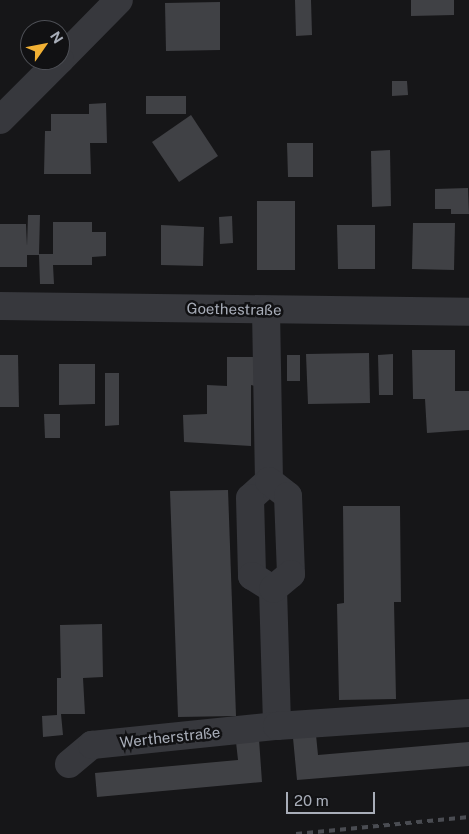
<!DOCTYPE html>
<meta charset="utf-8">
<style>
body{margin:0}
#map{position:relative;width:469px;height:834px;overflow:hidden;background:#161618;font-family:"Public Sans",sans-serif}
div>[style]{position:absolute}
.building>*{inset:0;background:#404145}
.minor>*{height:28px;margin:-14px;padding:0 14px;transform-origin:14px;border-radius:14px;background:#37383d}
.rail>*{height:4px;margin-top:-2px;transform-origin:0;background:repeating-linear-gradient(90deg,#4a4c52 0 6px,transparent 0 11px)}
span{translate:-50% -50%;white-space:nowrap;text-align:center;line-height:1.15;-webkit-text-stroke:5px #111113;paint-order:stroke}
.street-label{font-size:15px;color:#a8adb8}
.north{position:absolute;left:20px;top:20px;width:50px;height:50px;box-sizing:border-box;background:#111113;border:1px solid #4d4f55;border-radius:50%;rotate:57deg;font-size:14px;font-weight:700;line-height:20px;text-align:center;color:#a8adb8}
.north::after{content:'';display:block;margin:auto;width:18px;height:22px;background:#f2b134;clip-path:polygon(50% 0,100% 100%,50% 72%,0 100%)}
.scale{position:absolute;left:286px;top:792px;width:89px;height:22px;box-sizing:border-box;border:2px solid #a8adb8;border-top:0;padding-left:6px;font-size:15px;line-height:18px;white-space:nowrap;color:#a8adb8;-webkit-text-stroke:4px #111113;paint-order:stroke}
</style>
<div id="map">
<div class="building">
<i style="clip-path:polygon(295px 0,311px 0,312px 35px,296px 36px)"></i>
<i style="clip-path:polygon(411px 0,454px 0,454px 15px,411px 16px)"></i>
<i style="clip-path:polygon(220px 2px,220px 50px,166px 51px,165px 3px)"></i>
<i style="clip-path:polygon(392px 81px,407px 81px,408px 95px,392px 96px)"></i>
<i style="clip-path:polygon(146px 96px,186px 96px,186px 114px,146px 114px)"></i>
<i style="clip-path:polygon(106px 103px,107px 143px,90px 143px,91px 174px,44px 174px,45px 131px,51px 131px,51px 114px,89px 114px,89px 104px)"></i>
<i style="clip-path:polygon(191px 115px,218px 156px,179px 182px,152px 142px)"></i>
<i style="clip-path:polygon(287px 143px,313px 143px,313px 177px,288px 177px)"></i>
<i style="clip-path:polygon(390px 150px,391px 206px,372px 207px,371px 151px)"></i>
<i style="clip-path:polygon(468px 188px,469px 214px,451px 214px,451px 209px,435px 209px,435px 189px)"></i>
<i style="clip-path:polygon(257px 201px,295px 201px,295px 270px,257px 270px)"></i>
<i style="clip-path:polygon(28px 215px,40px 215px,39px 254px,53px 254px,53px 222px,92px 222px,92px 232px,106px 232px,106px 256px,92px 257px,92px 265px,53px 265px,54px 284px,40px 284px,39px 255px,27px 255px,27px 267px,0 267px,0 224px,26px 224px,27px 246px)"></i>
<i style="clip-path:polygon(232px 216px,233px 243px,220px 244px,219px 217px)"></i>
<i style="clip-path:polygon(413px 223px,455px 223px,454px 270px,412px 269px)"></i>
<i style="clip-path:polygon(161px 225px,204px 227px,203px 266px,161px 265px)"></i>
<i style="clip-path:polygon(337px 225px,375px 225px,375px 269px,338px 269px)"></i>
<i style="clip-path:polygon(412px 350px,455px 350px,455px 391px,469px 391px,469px 430px,427px 433px,425px 399px,413px 399px)"></i>
<i style="clip-path:polygon(369px 353px,370px 403px,308px 404px,306px 354px)"></i>
<i style="clip-path:polygon(393px 354px,393px 395px,379px 395px,378px 355px)"></i>
<i style="clip-path:polygon(0 355px,18px 355px,19px 407px,0 407px)"></i>
<i style="clip-path:polygon(287px 355px,300px 355px,300px 381px,287px 381px)"></i>
<i style="clip-path:polygon(227px 357px,255px 357px,255px 386px,251px 385px,251px 446px,184px 442px,183px 415px,207px 414px,207px 385px,227px 386px)"></i>
<i style="clip-path:polygon(59px 364px,95px 364px,95px 404px,59px 405px)"></i>
<i style="clip-path:polygon(105px 373px,119px 373px,119px 425px,105px 426px)"></i>
<i style="clip-path:polygon(44px 414px,60px 414px,60px 438px,45px 438px)"></i>
<i style="clip-path:polygon(228px 490px,236px 716px,178px 717px,170px 491px)"></i>
<i style="clip-path:polygon(343px 506px,400px 506px,401px 602px,394px 602px,396px 699px,339px 700px,337px 604px,344px 603px)"></i>
<i style="clip-path:polygon(102px 624px,103px 677px,83px 678px,85px 714px,61px 714px,63px 735px,43px 737px,42px 716px,57px 715px,57px 678px,61px 678px,60px 625px)"></i>
<i style="clip-path:polygon(316px 735px,318px 755px,469px 742px,469px 766px,297px 780px,293px 738px)"></i>
<i style="clip-path:polygon(259px 739px,262px 782px,97px 797px,95px 773px,238px 760px,236px 742px)"></i>
</div>
<div class="minor">
<i style="left:60px;top:60px;width:84px;rotate:-45.5deg"></i>
<i style="left:0;top:120px;width:85px;rotate:-45deg"></i>
<i style="left:0;top:306px;width:469px;rotate:0.7deg"></i>
<i style="left:266px;top:310px;width:171px;rotate:89deg"></i>
<i style="left:269px;top:481px;width:25px;rotate:138deg"></i>
<i style="left:250px;top:498px;width:78px;rotate:88.5deg"></i>
<i style="left:252px;top:576px;width:25px;rotate:32deg"></i>
<i style="left:273px;top:589px;width:137px;rotate:88.3deg"></i>
<i style="left:269px;top:481px;width:24px;rotate:38deg"></i>
<i style="left:288px;top:496px;width:78px;rotate:87.8deg"></i>
<i style="left:291px;top:574px;width:23px;rotate:140deg"></i>
<i style="left:69px;top:764px;width:30px;rotate:-40deg"></i>
<i style="left:92px;top:745px;width:186px;rotate:-5.9deg"></i>
<i style="left:277px;top:726px;width:192px;rotate:-3.9deg"></i>
</div>
<div class="rail">
<i style="left:296px;top:834px;width:174px;rotate:-5.6deg"></i>
</div>
<div class="street-label">
<span style="left:234px;top:309px;rotate:1deg">Goethestraße</span>
<span style="left:170px;top:737px;rotate:-6deg">Wertherstraße</span>
</div>
<div class="north">N</div>
<div class="scale">20 m</div>
</div>
